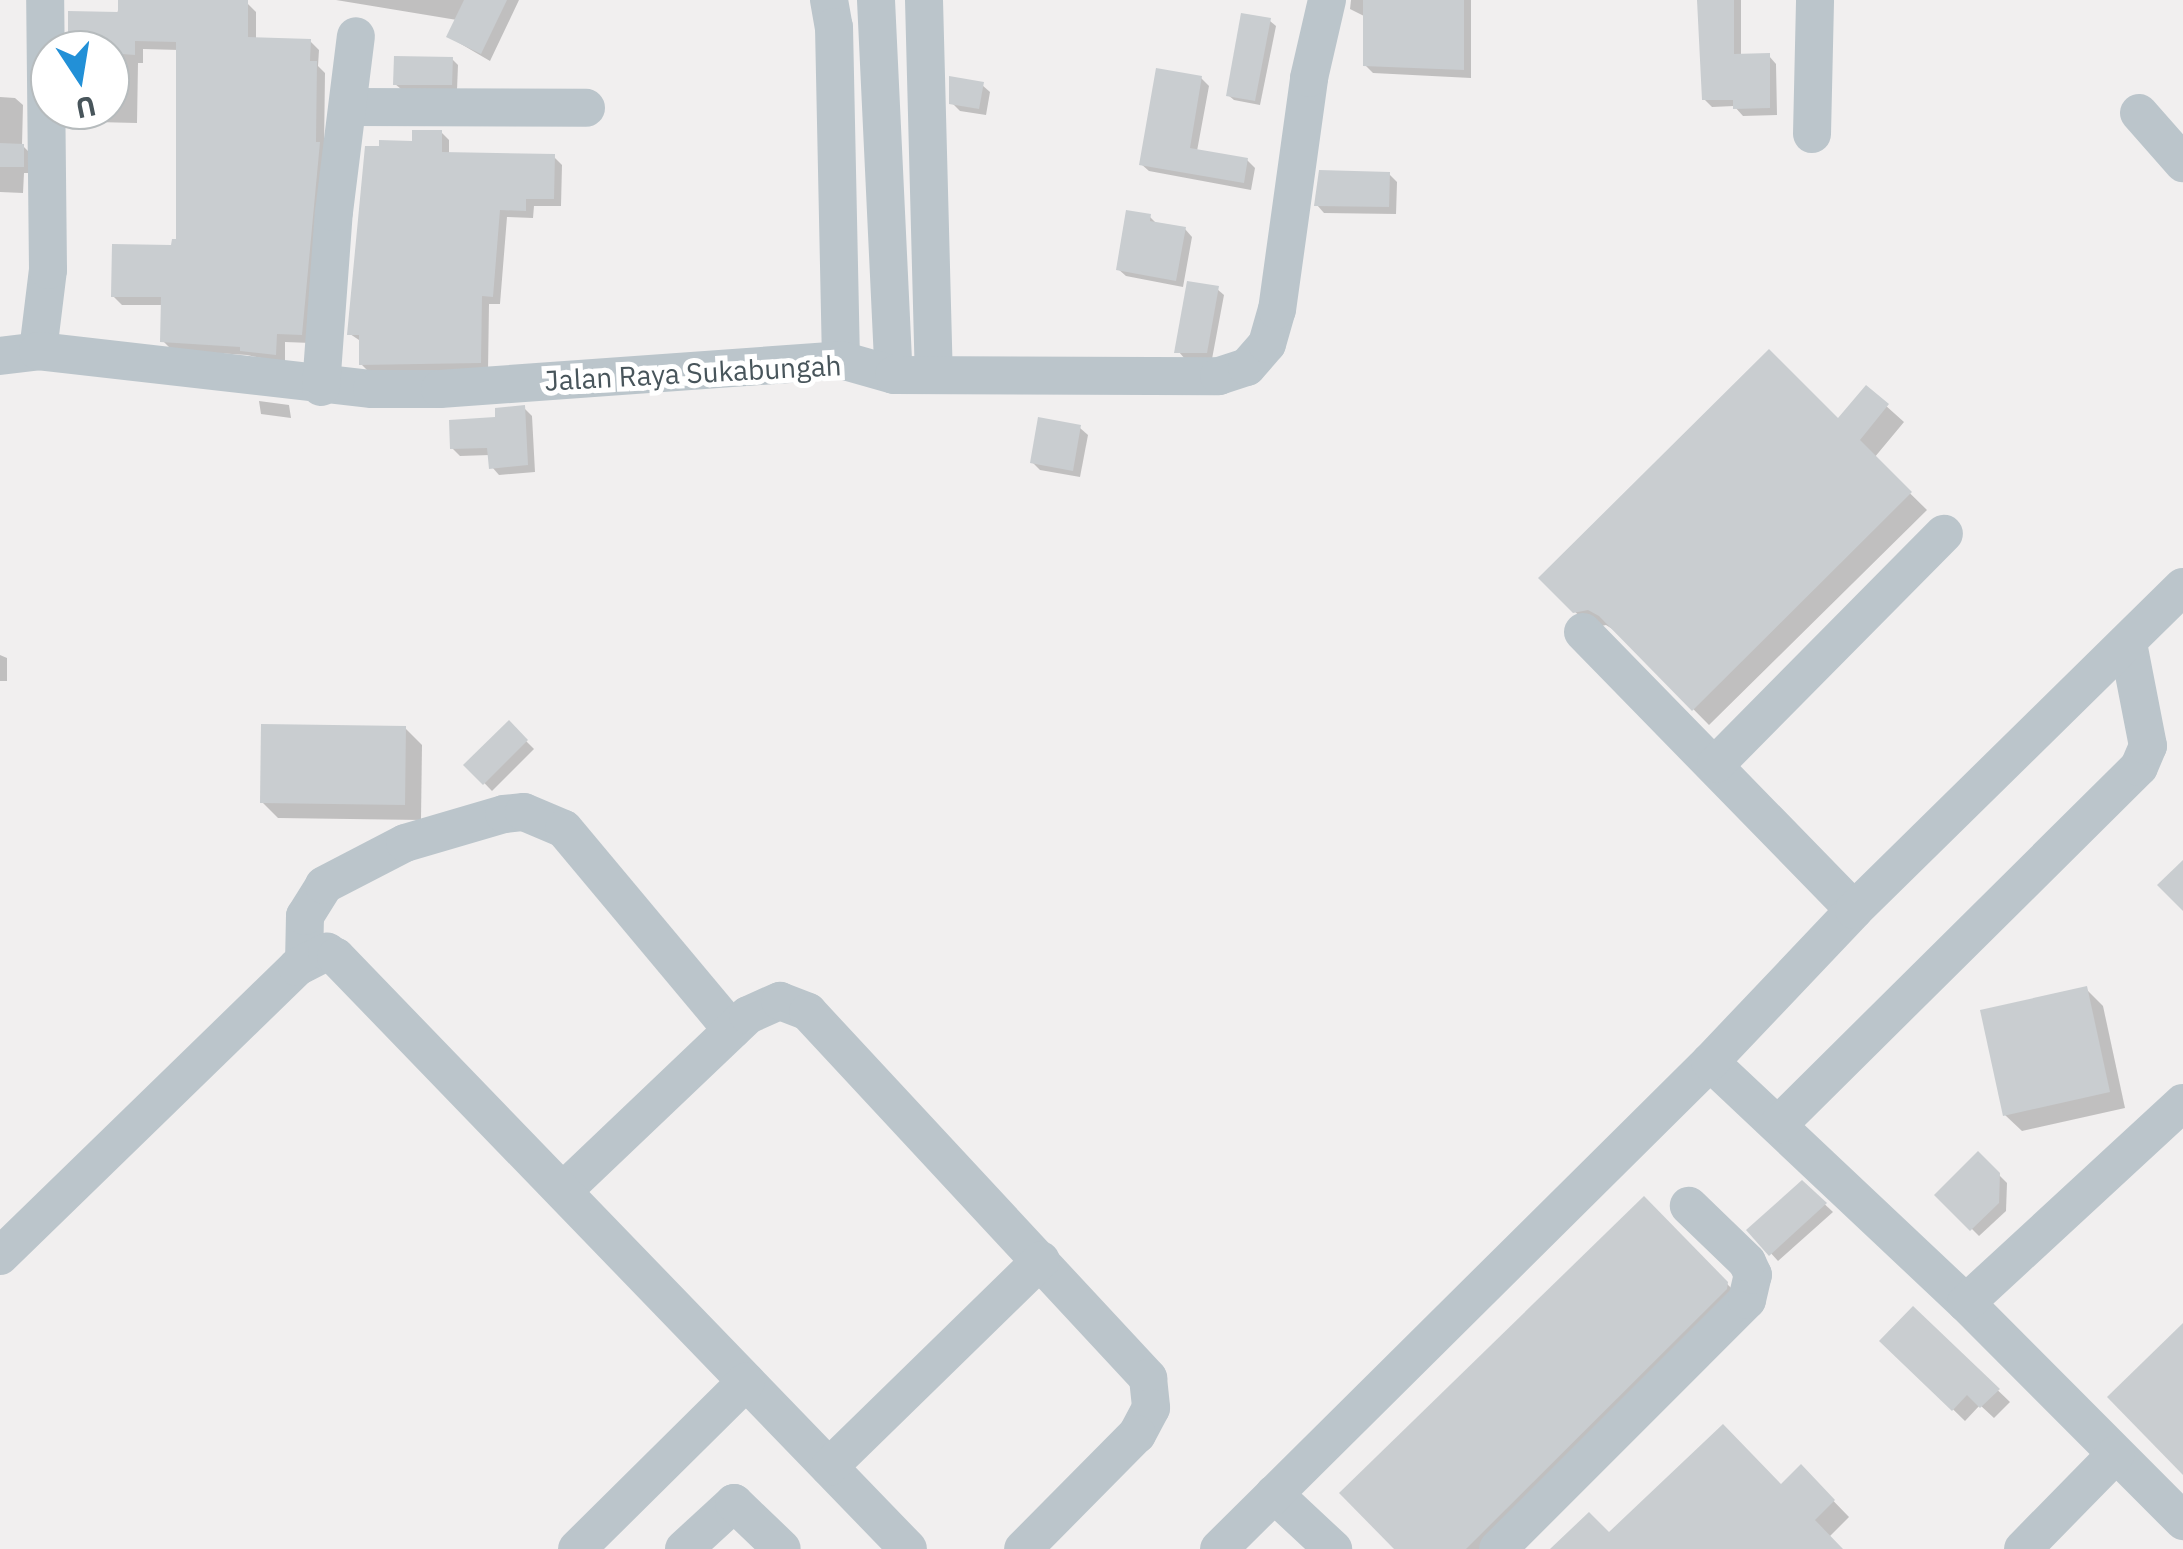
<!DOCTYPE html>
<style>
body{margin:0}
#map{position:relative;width:2183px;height:1549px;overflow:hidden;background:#f1efef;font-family:"IBM Plex Sans",sans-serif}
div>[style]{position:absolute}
.shadow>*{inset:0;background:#0003}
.building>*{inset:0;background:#c9cdd0}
.minor>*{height:38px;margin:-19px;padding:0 19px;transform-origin:19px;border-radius:19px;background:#bbc5cb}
span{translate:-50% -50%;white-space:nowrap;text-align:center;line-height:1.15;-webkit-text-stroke:10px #fff;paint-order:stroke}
.street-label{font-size:28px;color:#48555b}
.north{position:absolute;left:30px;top:30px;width:100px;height:100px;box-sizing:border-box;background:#fff;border:2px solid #b6bbbd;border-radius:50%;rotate:168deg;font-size:28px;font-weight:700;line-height:40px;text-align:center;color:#48555b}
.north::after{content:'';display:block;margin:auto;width:35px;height:45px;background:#2290d7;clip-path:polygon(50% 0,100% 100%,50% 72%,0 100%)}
</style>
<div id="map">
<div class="shadow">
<i style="clip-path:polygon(120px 0,247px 3px,256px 12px,256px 40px,310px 41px,319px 50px,318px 66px,325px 73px,324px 149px,311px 343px,285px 342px,285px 363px,247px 355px,172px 350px,163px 341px,163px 305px,122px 305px,113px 296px,179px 242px,179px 50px,143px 49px,143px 63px,138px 63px,137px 123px,96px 122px,87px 113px,110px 110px,110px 50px)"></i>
<i style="clip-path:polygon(336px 0,519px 0,490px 61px,449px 37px,457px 20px)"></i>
<i style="clip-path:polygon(1351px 0,1471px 0,1471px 78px,1373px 73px,1365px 65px,1366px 17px,1350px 9px)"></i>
<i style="clip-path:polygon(1700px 0,1741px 0,1741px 56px,1769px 56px,1776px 64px,1777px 115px,1743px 116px,1734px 106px,1712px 107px,1704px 99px)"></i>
<i style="clip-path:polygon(1270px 21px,1276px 26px,1260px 105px,1234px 100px,1228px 95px)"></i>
<i style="clip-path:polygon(452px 59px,458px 65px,457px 90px,401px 89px,395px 84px)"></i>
<i style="clip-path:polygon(1201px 78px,1209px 86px,1197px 151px,1247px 160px,1255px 168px,1251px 190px,1149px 171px,1141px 164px)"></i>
<i style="clip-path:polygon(982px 85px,990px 92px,986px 115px,960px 111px,952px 103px)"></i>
<i style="clip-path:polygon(0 97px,15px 98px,23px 105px,22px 145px,31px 154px,31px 173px,24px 173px,23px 193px,0 192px)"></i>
<i style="clip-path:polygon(441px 132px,449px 140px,449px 154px,554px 157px,562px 165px,561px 206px,534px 206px,533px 218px,507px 217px,500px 304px,489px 304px,488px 371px,369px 372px,361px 364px,362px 342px,350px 334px,415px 143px)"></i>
<i style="clip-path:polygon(1389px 174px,1397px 182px,1396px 214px,1324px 213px,1317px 205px)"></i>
<i style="clip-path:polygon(1150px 217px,1158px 225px,1185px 229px,1192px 237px,1183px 287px,1126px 276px,1118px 269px)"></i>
<i style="clip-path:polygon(1217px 289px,1224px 295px,1212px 359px,1185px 359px,1179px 352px)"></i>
<i style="clip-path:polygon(1866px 388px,1904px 422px,1874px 458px,1927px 510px,1709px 725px,1617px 632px,1606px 625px,1591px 628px,1542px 578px,1839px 422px)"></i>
<i style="clip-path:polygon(259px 401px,289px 405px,291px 418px,261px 414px)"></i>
<i style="clip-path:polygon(524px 408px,532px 416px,535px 472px,499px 475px,492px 467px,490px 455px,460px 456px,452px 448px)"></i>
<i style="clip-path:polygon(1080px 428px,1088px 435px,1080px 477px,1040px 470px,1033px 463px)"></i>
<i style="clip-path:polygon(0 655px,7px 658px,7px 681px,0 681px)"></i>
<i style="clip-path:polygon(509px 724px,534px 749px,492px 791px,467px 765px)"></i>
<i style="clip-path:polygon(405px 728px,422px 745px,421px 820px,278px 818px,262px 802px)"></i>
<i style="clip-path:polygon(2086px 989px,2103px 1006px,2125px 1108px,2022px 1131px,2005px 1115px)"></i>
<i style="clip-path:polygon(1978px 1154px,2007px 1183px,2006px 1211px,1979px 1236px,1938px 1195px)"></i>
<i style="clip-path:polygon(1802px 1183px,1833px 1212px,1778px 1261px,1750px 1230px)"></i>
<i style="clip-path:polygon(1644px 1200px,1743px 1300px,1497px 1549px,1398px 1549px)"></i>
<i style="clip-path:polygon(1913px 1309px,2010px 1402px,1994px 1418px,1980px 1405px,1965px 1421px,1883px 1341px)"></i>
<i style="clip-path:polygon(1817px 1484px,1849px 1517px,1829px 1537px,1840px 1549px,1554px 1549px)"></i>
</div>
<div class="building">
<i style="clip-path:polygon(118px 0,248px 0,248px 37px,311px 39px,310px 61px,317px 61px,316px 142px,320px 142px,302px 335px,277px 334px,276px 355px,240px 351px,240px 347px,160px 342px,161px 297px,111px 297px,112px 244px,171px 245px,172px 239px,176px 239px,176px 42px,135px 41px,135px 55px,68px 50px,68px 11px,118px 12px)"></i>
<i style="clip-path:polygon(464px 0,507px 0,481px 54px,446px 37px)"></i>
<i style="clip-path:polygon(1363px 0,1464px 0,1464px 70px,1363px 66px)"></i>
<i style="clip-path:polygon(1697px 0,1734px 0,1734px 54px,1770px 53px,1770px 108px,1733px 109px,1733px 100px,1702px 100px)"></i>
<i style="clip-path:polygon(1241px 13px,1271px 18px,1255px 101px,1226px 96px)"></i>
<i style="clip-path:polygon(394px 56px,453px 57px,452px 85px,393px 85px)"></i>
<i style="clip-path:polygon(1156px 68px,1202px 76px,1190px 148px,1248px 158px,1244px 183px,1139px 165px)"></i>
<i style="clip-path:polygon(949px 76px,984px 82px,979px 109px,949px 104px)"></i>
<i style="clip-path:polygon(412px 130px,442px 130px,442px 152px,555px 154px,554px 199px,526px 199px,526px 211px,500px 210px,493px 297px,482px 296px,481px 363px,359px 365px,359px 335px,347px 335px,365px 146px,379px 146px,379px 140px,412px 141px)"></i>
<i style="clip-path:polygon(0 143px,24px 144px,24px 167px,0 167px)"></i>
<i style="clip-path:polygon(1319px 170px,1390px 172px,1389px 207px,1314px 206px)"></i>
<i style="clip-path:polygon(1126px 210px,1151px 214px,1150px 221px,1186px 227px,1176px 281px,1116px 270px)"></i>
<i style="clip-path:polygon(1187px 281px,1219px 286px,1207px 353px,1174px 353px)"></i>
<i style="clip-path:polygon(1769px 349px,1838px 418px,1866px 385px,1889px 404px,1860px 440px,1912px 492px,1692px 711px,1599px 616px,1588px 610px,1573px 613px,1538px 578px)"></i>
<i style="clip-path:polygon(525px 405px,528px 465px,489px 469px,487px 448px,450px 449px,449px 420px,495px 417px,495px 408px)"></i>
<i style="clip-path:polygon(1038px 417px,1081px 425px,1073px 471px,1030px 463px)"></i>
<i style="clip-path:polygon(509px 720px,528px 740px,483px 785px,463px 765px)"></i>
<i style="clip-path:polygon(261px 724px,406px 726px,405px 805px,260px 803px)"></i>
<i style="clip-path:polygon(2183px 860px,2183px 911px,2157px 885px)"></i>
<i style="clip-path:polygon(2087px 986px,2110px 1092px,2003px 1116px,1980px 1010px)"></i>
<i style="clip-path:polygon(1978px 1151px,2000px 1173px,1999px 1203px,1970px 1231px,1934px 1195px)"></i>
<i style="clip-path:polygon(1802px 1180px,1827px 1203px,1769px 1256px,1746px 1230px)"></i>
<i style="clip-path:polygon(1644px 1196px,1728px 1282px,1727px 1289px,1466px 1549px,1394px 1549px,1339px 1493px)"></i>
<i style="clip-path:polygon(1913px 1306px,2000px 1389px,1980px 1408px,1967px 1395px,1952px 1411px,1879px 1341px)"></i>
<i style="clip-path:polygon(2183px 1323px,2183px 1475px,2107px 1397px)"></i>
<i style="clip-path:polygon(1723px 1424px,1781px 1484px,1801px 1464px,1835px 1500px,1815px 1520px,1843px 1549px,1550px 1549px,1589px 1512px,1609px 1532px)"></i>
</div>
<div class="minor">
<i style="left:829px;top:0;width:27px;rotate:80deg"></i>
<i style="left:834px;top:27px;width:333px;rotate:88.8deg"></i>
<i style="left:876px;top:0;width:375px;rotate:87.3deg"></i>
<i style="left:924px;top:0;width:375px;rotate:88.5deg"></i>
<i style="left:351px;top:107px;width:235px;rotate:0.2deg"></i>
<i style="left:2139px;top:113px;width:67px;rotate:48.7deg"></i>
<i style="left:1812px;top:134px;width:134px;rotate:-88.7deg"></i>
<i style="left:38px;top:351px;width:82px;rotate:-83deg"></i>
<i style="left:48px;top:270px;width:270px;rotate:-90.6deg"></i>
<i style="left:0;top:356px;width:38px;rotate:-7deg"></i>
<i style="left:38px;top:351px;width:336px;rotate:6.5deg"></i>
<i style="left:372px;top:389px;width:68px"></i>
<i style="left:440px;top:389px;width:402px;rotate:-4.1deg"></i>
<i style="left:841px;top:360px;width:55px;rotate:15.8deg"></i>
<i style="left:894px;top:375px;width:325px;rotate:0.2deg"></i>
<i style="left:1219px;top:376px;width:29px;rotate:-18deg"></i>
<i style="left:1247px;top:367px;width:30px;rotate:-49deg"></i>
<i style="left:1267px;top:344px;width:35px;rotate:-74deg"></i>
<i style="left:1277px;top:310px;width:234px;rotate:-82.1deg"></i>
<i style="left:1309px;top:78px;width:80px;rotate:-77deg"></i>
<i style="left:321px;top:387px;width:175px;rotate:-85.8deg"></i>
<i style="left:334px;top:212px;width:177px;rotate:-82.9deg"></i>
<i style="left:1583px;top:632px;width:388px;rotate:45.7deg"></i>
<i style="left:1716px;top:764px;width:324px;rotate:-45.3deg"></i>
<i style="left:304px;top:963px;width:47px;rotate:-88.8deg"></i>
<i style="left:305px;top:916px;width:36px;rotate:-58deg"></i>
<i style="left:324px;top:885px;width:91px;rotate:-27.4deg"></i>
<i style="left:405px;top:843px;width:103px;rotate:-16.3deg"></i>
<i style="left:504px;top:814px;width:20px;rotate:-6deg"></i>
<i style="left:524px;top:812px;width:43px;rotate:23deg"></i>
<i style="left:564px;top:829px;width:262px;rotate:50.1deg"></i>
<i style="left:1710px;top:1062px;width:352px;rotate:43.3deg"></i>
<i style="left:1966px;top:1303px;width:308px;rotate:45.1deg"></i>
<i style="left:1778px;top:1125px;width:508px;rotate:-44.76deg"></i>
<i style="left:2139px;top:767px;width:23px;rotate:-67deg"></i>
<i style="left:2148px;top:746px;width:105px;rotate:-101deg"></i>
<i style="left:563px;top:1191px;width:255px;rotate:-43.6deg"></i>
<i style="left:748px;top:1015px;width:35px;rotate:-24deg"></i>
<i style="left:780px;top:1001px;width:30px;rotate:21deg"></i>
<i style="left:808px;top:1012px;width:500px;rotate:47.1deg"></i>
<i style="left:1148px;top:1378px;width:30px;rotate:84deg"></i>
<i style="left:1151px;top:1408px;width:30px;rotate:118deg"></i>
<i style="left:1137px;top:1434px;width:162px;rotate:134.7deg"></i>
<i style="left:0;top:1256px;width:414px;rotate:-44.2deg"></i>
<i style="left:297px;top:967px;width:34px;rotate:-27deg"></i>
<i style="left:327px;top:952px;width:10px;rotate:29deg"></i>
<i style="left:336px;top:957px;width:823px;rotate:45.98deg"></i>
<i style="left:1966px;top:1303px;width:295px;rotate:-42.7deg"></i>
<i style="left:829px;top:1467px;width:296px;rotate:-44.3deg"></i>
<i style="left:1274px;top:1494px;width:81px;rotate:43deg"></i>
<i style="left:577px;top:1549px;width:238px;rotate:-44.7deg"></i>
<i style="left:684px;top:1549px;width:68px;rotate:-42.6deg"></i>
<i style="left:734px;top:1503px;width:66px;rotate:43.8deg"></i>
<i style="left:1219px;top:1549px;width:692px;rotate:-44.77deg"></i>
<i style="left:1710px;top:1062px;width:209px;rotate:-46.5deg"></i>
<i style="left:1854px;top:910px;width:461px;rotate:-44.5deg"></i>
<i style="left:1498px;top:1549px;width:352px;rotate:-45deg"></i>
<i style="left:1747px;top:1300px;width:26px;rotate:-77deg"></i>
<i style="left:1753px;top:1275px;width:14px;rotate:-115deg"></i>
<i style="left:1747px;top:1262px;width:81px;rotate:-136deg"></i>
<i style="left:2023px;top:1549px;width:132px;rotate:-45.6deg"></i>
</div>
<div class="street-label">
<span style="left:693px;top:373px;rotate:-3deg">Jalan Raya Sukabungah</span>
</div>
<div class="north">U</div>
</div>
